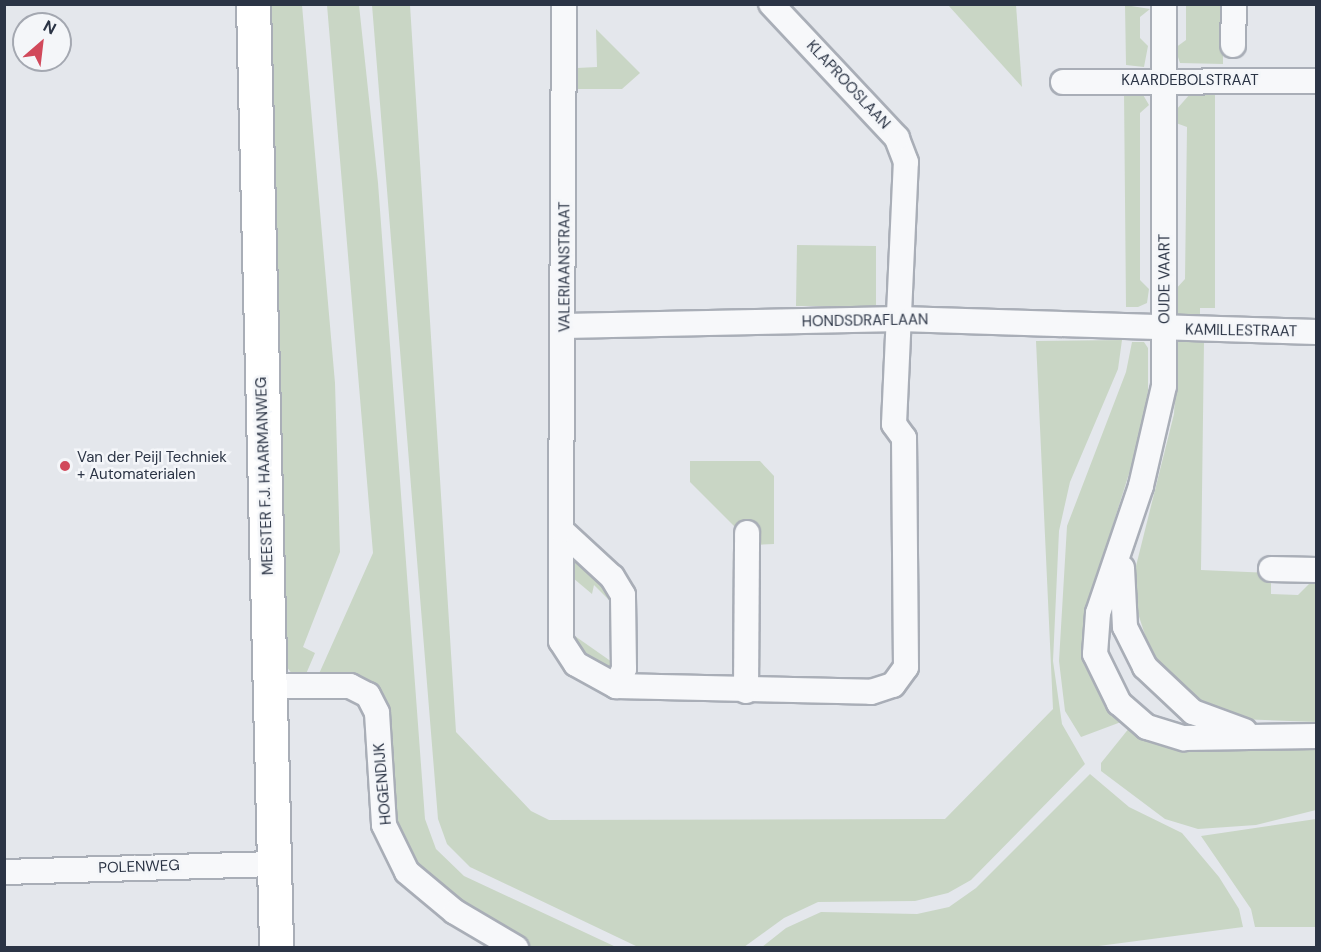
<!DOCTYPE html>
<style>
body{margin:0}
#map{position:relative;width:1321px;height:952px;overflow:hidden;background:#e4e7ec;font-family:"DM Sans",sans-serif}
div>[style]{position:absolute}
.green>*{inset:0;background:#c9d6c5}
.roads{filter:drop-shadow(2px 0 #a9aeb7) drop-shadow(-2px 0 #a9aeb7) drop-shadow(0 2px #a9aeb7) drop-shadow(0 -2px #a9aeb7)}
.minor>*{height:24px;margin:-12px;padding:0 12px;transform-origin:12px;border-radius:12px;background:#f7f8fa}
.secondary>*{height:33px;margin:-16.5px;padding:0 16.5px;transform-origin:16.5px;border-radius:16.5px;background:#fff}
.dots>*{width:16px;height:16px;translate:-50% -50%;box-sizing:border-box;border:3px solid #f4f6f9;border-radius:50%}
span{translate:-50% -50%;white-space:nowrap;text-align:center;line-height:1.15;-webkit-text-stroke:5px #f4f6f9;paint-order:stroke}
.street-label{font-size:15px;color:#2b3445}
.poi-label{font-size:15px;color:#2b3445}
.left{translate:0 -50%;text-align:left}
.frame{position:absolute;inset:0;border:6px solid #2b3445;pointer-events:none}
.north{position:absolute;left:12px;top:12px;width:60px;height:60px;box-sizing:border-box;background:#f4f6f9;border:2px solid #a4a8b1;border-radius:50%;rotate:28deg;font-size:16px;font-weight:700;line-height:24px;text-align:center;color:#2b3445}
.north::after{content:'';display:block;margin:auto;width:21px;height:27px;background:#d1495b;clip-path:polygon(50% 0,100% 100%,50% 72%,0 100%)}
</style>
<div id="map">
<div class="green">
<i style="clip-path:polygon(265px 5px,302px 5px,335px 383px,340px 552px,303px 647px,315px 653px,306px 674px,293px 675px,286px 666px)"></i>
<i style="clip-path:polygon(327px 5px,359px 5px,378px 183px,425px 819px,436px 849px,464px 876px,616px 947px,524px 947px,417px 870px,399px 833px,374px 685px,365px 679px,318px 676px,373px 553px)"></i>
<i style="clip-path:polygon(372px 5px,410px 5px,456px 732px,531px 811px,549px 820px,945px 819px,1053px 709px,1036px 341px,1122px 340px,1118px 369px,1070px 482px,1059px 531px,1053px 661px,1062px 724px,1085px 764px,971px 880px,948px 893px,915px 901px,818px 902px,784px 918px,744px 947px,638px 947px,470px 867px,447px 844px,438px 819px)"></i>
<i style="clip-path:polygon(948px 5px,1016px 5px,1022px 87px)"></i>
<i style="clip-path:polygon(1125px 5px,1150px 9px,1140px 17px,1140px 38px,1148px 46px,1144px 67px,1126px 65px)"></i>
<i style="clip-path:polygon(1186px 5px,1223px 5px,1223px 64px,1180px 63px,1175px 48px,1186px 40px)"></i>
<i style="clip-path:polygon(596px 29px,640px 73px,622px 89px,577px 89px,577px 68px,597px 67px)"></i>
<i style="clip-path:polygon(1124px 92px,1142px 93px,1149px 105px,1140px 113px,1140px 280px,1149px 289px,1147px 303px,1138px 307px,1126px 307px)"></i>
<i style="clip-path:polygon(1215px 93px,1215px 308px,1200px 308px,1200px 322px,1176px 314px,1175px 290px,1185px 279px,1187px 127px,1176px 123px,1176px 110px,1190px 94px)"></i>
<i style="clip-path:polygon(797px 245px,876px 246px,876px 306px,796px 306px)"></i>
<i style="clip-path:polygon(1178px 341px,1204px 341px,1201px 570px,1271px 573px,1271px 594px,1298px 595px,1316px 577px,1316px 722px,1237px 719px,1197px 703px,1154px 659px,1144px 632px,1136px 607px,1135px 570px,1174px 414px)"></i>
<i style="clip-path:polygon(1132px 342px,1144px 342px,1148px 348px,1148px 391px,1139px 442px,1092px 591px,1086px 641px,1088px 668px,1121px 722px,1081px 737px,1065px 711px,1059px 661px,1067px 526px,1126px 372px)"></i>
<i style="clip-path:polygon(690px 461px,760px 461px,774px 476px,774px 544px,753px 545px,690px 482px)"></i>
<i style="clip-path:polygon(581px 562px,610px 591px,613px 604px,594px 585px,592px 594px,573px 578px,574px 563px)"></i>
<i style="clip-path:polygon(572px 634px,612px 662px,610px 667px,596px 668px,573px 642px)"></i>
<i style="clip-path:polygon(1130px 727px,1183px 749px,1316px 750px,1316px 810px,1256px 825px,1198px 829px,1165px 819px,1101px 771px,1101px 763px)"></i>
<i style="clip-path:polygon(1090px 774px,1129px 807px,1182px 833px,1219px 877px,1239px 909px,1243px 927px,1091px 947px,762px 947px,786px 928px,821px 912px,917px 914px,949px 907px,976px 888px)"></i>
<i style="clip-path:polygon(1316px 819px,1316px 927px,1255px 927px,1251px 909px,1201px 836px)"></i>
</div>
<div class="roads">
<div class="minor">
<i style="left:1164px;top:4px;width:382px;rotate:90deg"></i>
<i style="left:1164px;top:386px;width:103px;rotate:103deg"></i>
<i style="left:1141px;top:486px;width:134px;rotate:108.7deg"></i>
<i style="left:1098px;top:613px;width:41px;rotate:94.2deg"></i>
<i style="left:1095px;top:654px;width:55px;rotate:63.9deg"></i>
<i style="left:1119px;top:703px;width:37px;rotate:41deg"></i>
<i style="left:1147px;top:727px;width:39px;rotate:17deg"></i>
<i style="left:1184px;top:738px;width:132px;rotate:-0.9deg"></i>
<i style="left:1233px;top:45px;width:41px;rotate:-88.6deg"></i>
<i style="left:1063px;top:82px;width:253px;rotate:-0.2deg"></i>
<i style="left:564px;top:326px;width:336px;rotate:-1.2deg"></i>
<i style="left:900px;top:319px;width:416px;rotate:1.8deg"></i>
<i style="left:561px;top:530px;width:111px;rotate:90deg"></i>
<i style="left:561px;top:641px;width:27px;rotate:57deg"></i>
<i style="left:576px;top:664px;width:46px;rotate:28.8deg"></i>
<i style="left:616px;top:686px;width:19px;rotate:-65deg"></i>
<i style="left:624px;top:669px;width:74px;rotate:-90.8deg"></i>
<i style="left:623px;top:595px;width:21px;rotate:-121deg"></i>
<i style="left:612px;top:577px;width:69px;rotate:-137.3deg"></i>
<i style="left:561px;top:530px;width:526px;rotate:-89.67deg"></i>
<i style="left:1122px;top:568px;width:59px;rotate:87.1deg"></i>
<i style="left:1125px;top:627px;width:45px;rotate:63.4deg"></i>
<i style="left:1145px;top:667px;width:66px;rotate:43.2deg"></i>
<i style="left:1193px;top:712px;width:55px;rotate:20.1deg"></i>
<i style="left:1271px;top:569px;width:45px;rotate:1.3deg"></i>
<i style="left:271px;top:686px;width:79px"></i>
<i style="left:350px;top:686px;width:20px;rotate:27deg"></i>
<i style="left:368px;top:695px;width:20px;rotate:63deg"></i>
<i style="left:377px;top:713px;width:112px;rotate:86.4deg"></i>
<i style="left:384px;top:825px;width:52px;rotate:63.9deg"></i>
<i style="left:407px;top:872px;width:62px;rotate:39.8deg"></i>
<i style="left:455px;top:912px;width:71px;rotate:30.5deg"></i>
<i style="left:616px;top:686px;width:255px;rotate:1.3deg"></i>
<i style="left:871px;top:692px;width:23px;rotate:-18deg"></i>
<i style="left:893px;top:685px;width:22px;rotate:-54deg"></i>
<i style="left:906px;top:667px;width:229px;rotate:-90.5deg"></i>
<i style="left:904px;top:438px;width:17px;rotate:-126deg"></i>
<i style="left:894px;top:424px;width:262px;rotate:-87.4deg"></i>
<i style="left:906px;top:162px;width:26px;rotate:-111deg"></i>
<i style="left:897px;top:138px;width:184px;rotate:-133.2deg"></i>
<i style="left:746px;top:691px;width:158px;rotate:-89.6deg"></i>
<i style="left:4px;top:872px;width:269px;rotate:-1.7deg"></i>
</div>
<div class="secondary">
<i style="left:253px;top:4px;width:944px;rotate:88.6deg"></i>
</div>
</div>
<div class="dots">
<i style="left:65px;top:466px;background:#d1495b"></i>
</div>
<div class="street-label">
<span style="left:1190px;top:81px">KAARDEBOLSTRAAT</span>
<span style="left:848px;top:85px;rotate:47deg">KLAPROOSLAAN</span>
<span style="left:565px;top:267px;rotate:-90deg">VALERIAANSTRAAT</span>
<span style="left:1165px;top:279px;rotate:-90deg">OUDE VAART</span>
<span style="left:865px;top:321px;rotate:-1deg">HONDSDRAFLAAN</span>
<span style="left:1241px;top:331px;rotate:1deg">KAMILLESTRAAT</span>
<span style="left:265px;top:476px;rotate:-92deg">MEESTER F.J. HAARMANWEG</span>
<span style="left:383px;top:784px;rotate:-95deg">HOGENDIJK</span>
<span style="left:139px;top:867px;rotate:-2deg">POLENWEG</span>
</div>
<div class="poi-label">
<span class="left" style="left:77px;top:466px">Van der Peijl Techniek<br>+ Automaterialen</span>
</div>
<div class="frame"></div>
<div class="north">N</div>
</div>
